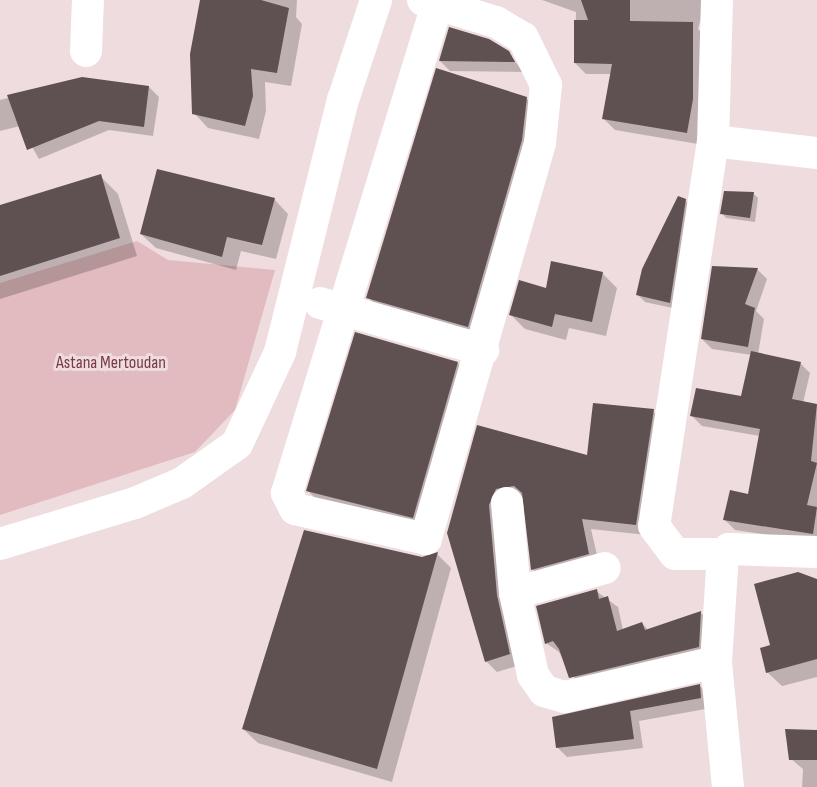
<!DOCTYPE html>
<style>
body{margin:0}
#map{position:relative;width:817px;height:787px;overflow:hidden;background:#eedcde;font-family:"Sofia Sans Condensed",sans-serif}
div>[style]{position:absolute}
.green>*{inset:0;background:#e1bbbf}
.shadow>*{inset:0;background:#0003}
.building>*{inset:0;background:#5f5052}
.minor>*{height:32px;margin:-16px;padding:0 16px;transform-origin:16px;border-radius:16px;background:#fff}
span{translate:-50% -50%;white-space:nowrap;text-align:center;line-height:1.15;-webkit-text-stroke:6px #eedcde;paint-order:stroke}
.park-label{font-size:18px;color:#793c45}
</style>
<div id="map">
<div class="green">
<i style="clip-path:polygon(137px 241px,168px 260px,275px 270px,235px 410px,195px 452px,0 515px,0 283px)"></i>
</div>
<div class="shadow">
<i style="clip-path:polygon(202px 0,297px 0,296px 17px,302px 24px,291px 86px,265px 82px,266px 111px,259px 139px,208px 128px,194px 113px)"></i>
<i style="clip-path:polygon(542px 0,706px 0,698px 29px,704px 35px,698px 144px,615px 130px,604px 119px,612px 74px,586px 74px,575px 63px,576px 12px)"></i>
<i style="clip-path:polygon(508px 52px,523px 72px,450px 71px,440px 61px)"></i>
<i style="clip-path:polygon(82px 79px,149px 87px,159px 97px,153px 136px,109px 130px,39px 159px,20px 126px,0 131px,0 100px)"></i>
<i style="clip-path:polygon(526px 98px,536px 108px,478px 336px,377px 307px,368px 297px)"></i>
<i style="clip-path:polygon(100px 176px,118px 194px,137px 256px,0 299px,0 207px)"></i>
<i style="clip-path:polygon(725px 193px,754px 194px,758px 198px,755px 222px,726px 218px,722px 213px)"></i>
<i style="clip-path:polygon(274px 199px,288px 214px,276px 259px,241px 251px,236px 270px,156px 248px,141px 234px)"></i>
<i style="clip-path:polygon(685px 200px,692px 208px,677px 309px,645px 302px,638px 295px)"></i>
<i style="clip-path:polygon(757px 269px,767px 279px,756px 311px,764px 319px,758px 354px,800px 363px,810px 373px,803px 403px,817px 405px,817px 542px,735px 530px,725px 520px,750px 495px,760px 436px,702px 426px,692px 416px,742px 398px,752px 355px,712px 349px,702px 339px)"></i>
<i style="clip-path:polygon(602px 273px,617px 288px,606px 336px,569px 328px,566px 340px,525px 329px,511px 315px,547px 290px)"></i>
<i style="clip-path:polygon(458px 363px,467px 373px,423px 527px,318px 501px,308px 491px)"></i>
<i style="clip-path:polygon(653px 411px,664px 422px,647px 535px,591px 529px,599px 564px,543px 580px,532px 569px,524px 498px,518px 495px,520px 665px,497px 672px,486px 661px,478px 427px,589px 457px)"></i>
<i style="clip-path:polygon(437px 554px,451px 568px,392px 782px,258px 743px,243px 729px,422px 558px)"></i>
<i style="clip-path:polygon(817px 580px,817px 677px,782px 686px,767px 672px,772px 647px)"></i>
<i style="clip-path:polygon(596px 591px,618px 607px,623px 630px,642px 623px,649px 631px,701px 613px,710px 623px,708px 657px,580px 687px,559px 652px,546px 643px)"></i>
<i style="clip-path:polygon(700px 686px,709px 696px,711px 708px,639px 721px,643px 748px,567px 757px,557px 747px,554px 718px)"></i>
<i style="clip-path:polygon(817px 732px,817px 787px,802px 787px,803px 769px,791px 759px)"></i>
</div>
<div class="building">
<i style="clip-path:polygon(200px 0,261px 0,289px 8px,277px 73px,251px 69px,253px 96px,245px 126px,192px 114px,190px 54px)"></i>
<i style="clip-path:polygon(581px 0,630px 0,630px 21px,693px 22px,693px 99px,687px 133px,602px 119px,612px 64px,574px 63px,574px 20px,588px 20px)"></i>
<i style="clip-path:polygon(449px 27px,489px 39px,509px 51px,515px 62px,439px 61px)"></i>
<i style="clip-path:polygon(436px 68px,527px 97px,522px 140px,468px 327px,366px 298px)"></i>
<i style="clip-path:polygon(82px 77px,149px 86px,144px 127px,99px 121px,27px 150px,7px 95px)"></i>
<i style="clip-path:polygon(157px 169px,275px 198px,262px 245px,227px 237px,222px 257px,140px 234px)"></i>
<i style="clip-path:polygon(101px 174px,120px 238px,0 276px,0 205px)"></i>
<i style="clip-path:polygon(724px 191px,754px 192px,750px 218px,720px 214px)"></i>
<i style="clip-path:polygon(678px 196px,686px 199px,670px 303px,636px 295px,642px 269px)"></i>
<i style="clip-path:polygon(551px 261px,603px 272px,592px 322px,555px 314px,552px 327px,509px 315px,519px 280px,546px 288px)"></i>
<i style="clip-path:polygon(712px 266px,758px 268px,745px 304px,755px 308px,748px 347px,701px 339px)"></i>
<i style="clip-path:polygon(355px 332px,458px 362px,413px 518px,306px 491px)"></i>
<i style="clip-path:polygon(751px 351px,801px 362px,792px 399px,817px 404px,811px 461px,817px 463px,807px 505px,817px 507px,813px 534px,723px 520px,730px 490px,748px 494px,760px 429px,690px 416px,696px 388px,741px 396px)"></i>
<i style="clip-path:polygon(593px 403px,654px 409px,636px 525px,582px 519px,589px 554px,531px 570px,522px 493px,514px 486px,496px 489px,489px 505px,497px 595px,510px 654px,485px 662px,447px 533px,477px 425px,587px 455px)"></i>
<i style="clip-path:polygon(304px 530px,422px 557px,438px 552px,377px 769px,242px 729px)"></i>
<i style="clip-path:polygon(798px 572px,817px 579px,817px 659px,766px 673px,760px 648px,770px 645px,754px 584px)"></i>
<i style="clip-path:polygon(597px 589px,599px 599px,608px 596px,617px 631px,642px 622px,645px 630px,701px 611px,699px 647px,569px 678px,559px 649px,553px 641px,545px 644px,536px 606px)"></i>
<i style="clip-path:polygon(700px 684px,701px 698px,630px 711px,634px 739px,556px 748px,552px 717px)"></i>
<i style="clip-path:polygon(785px 729px,817px 730px,817px 760px,789px 760px)"></i>
</div>
<div class="minor">
<i style="left:423px;top:0;width:76px;rotate:16.8deg"></i>
<i style="left:496px;top:22px;width:31px;rotate:31deg"></i>
<i style="left:523px;top:38px;width:52px;rotate:63.9deg"></i>
<i style="left:546px;top:85px;width:58px;rotate:95.9deg"></i>
<i style="left:540px;top:143px;width:412px;rotate:106.1deg"></i>
<i style="left:426px;top:539px;width:134px;rotate:-167.1deg"></i>
<i style="left:295px;top:509px;width:18px;rotate:-117deg"></i>
<i style="left:287px;top:493px;width:511px;rotate:-72.91deg"></i>
<i style="left:717px;top:0;width:141px;rotate:91.6deg"></i>
<i style="left:713px;top:141px;width:389px;rotate:98.7deg"></i>
<i style="left:654px;top:526px;width:35px;rotate:53deg"></i>
<i style="left:675px;top:554px;width:48px"></i>
<i style="left:86px;top:51px;width:51px;rotate:-87.8deg"></i>
<i style="left:713px;top:141px;width:105px;rotate:6.6deg"></i>
<i style="left:320px;top:303px;width:170px;rotate:16.1deg"></i>
<i style="left:507px;top:503px;width:90px;rotate:84.9deg"></i>
<i style="left:515px;top:593px;width:84px;rotate:77.6deg"></i>
<i style="left:533px;top:675px;width:19px;rotate:55deg"></i>
<i style="left:544px;top:691px;width:22px;rotate:16deg"></i>
<i style="left:565px;top:697px;width:155px;rotate:-13.1deg"></i>
<i style="left:0;top:544px;width:141px;rotate:-16.9deg"></i>
<i style="left:135px;top:503px;width:51px;rotate:-23.1deg"></i>
<i style="left:182px;top:483px;width:67px;rotate:-35.3deg"></i>
<i style="left:237px;top:444px;width:102px;rotate:-64.9deg"></i>
<i style="left:280px;top:352px;width:260px;rotate:-76deg"></i>
<i style="left:343px;top:100px;width:105px;rotate:-71.7deg"></i>
<i style="left:515px;top:593px;width:93px;rotate:-15.5deg"></i>
<i style="left:728px;top:787px;width:126px;rotate:-95.5deg"></i>
<i style="left:716px;top:662px;width:108px;rotate:-86.3deg"></i>
<i style="left:723px;top:554px;width:8px;rotate:-40deg"></i>
<i style="left:729px;top:549px;width:88px;rotate:2deg"></i>
</div>
<div class="park-label">
<span style="left:111px;top:363px">Astana Mertoudan</span>
</div>
</div>
